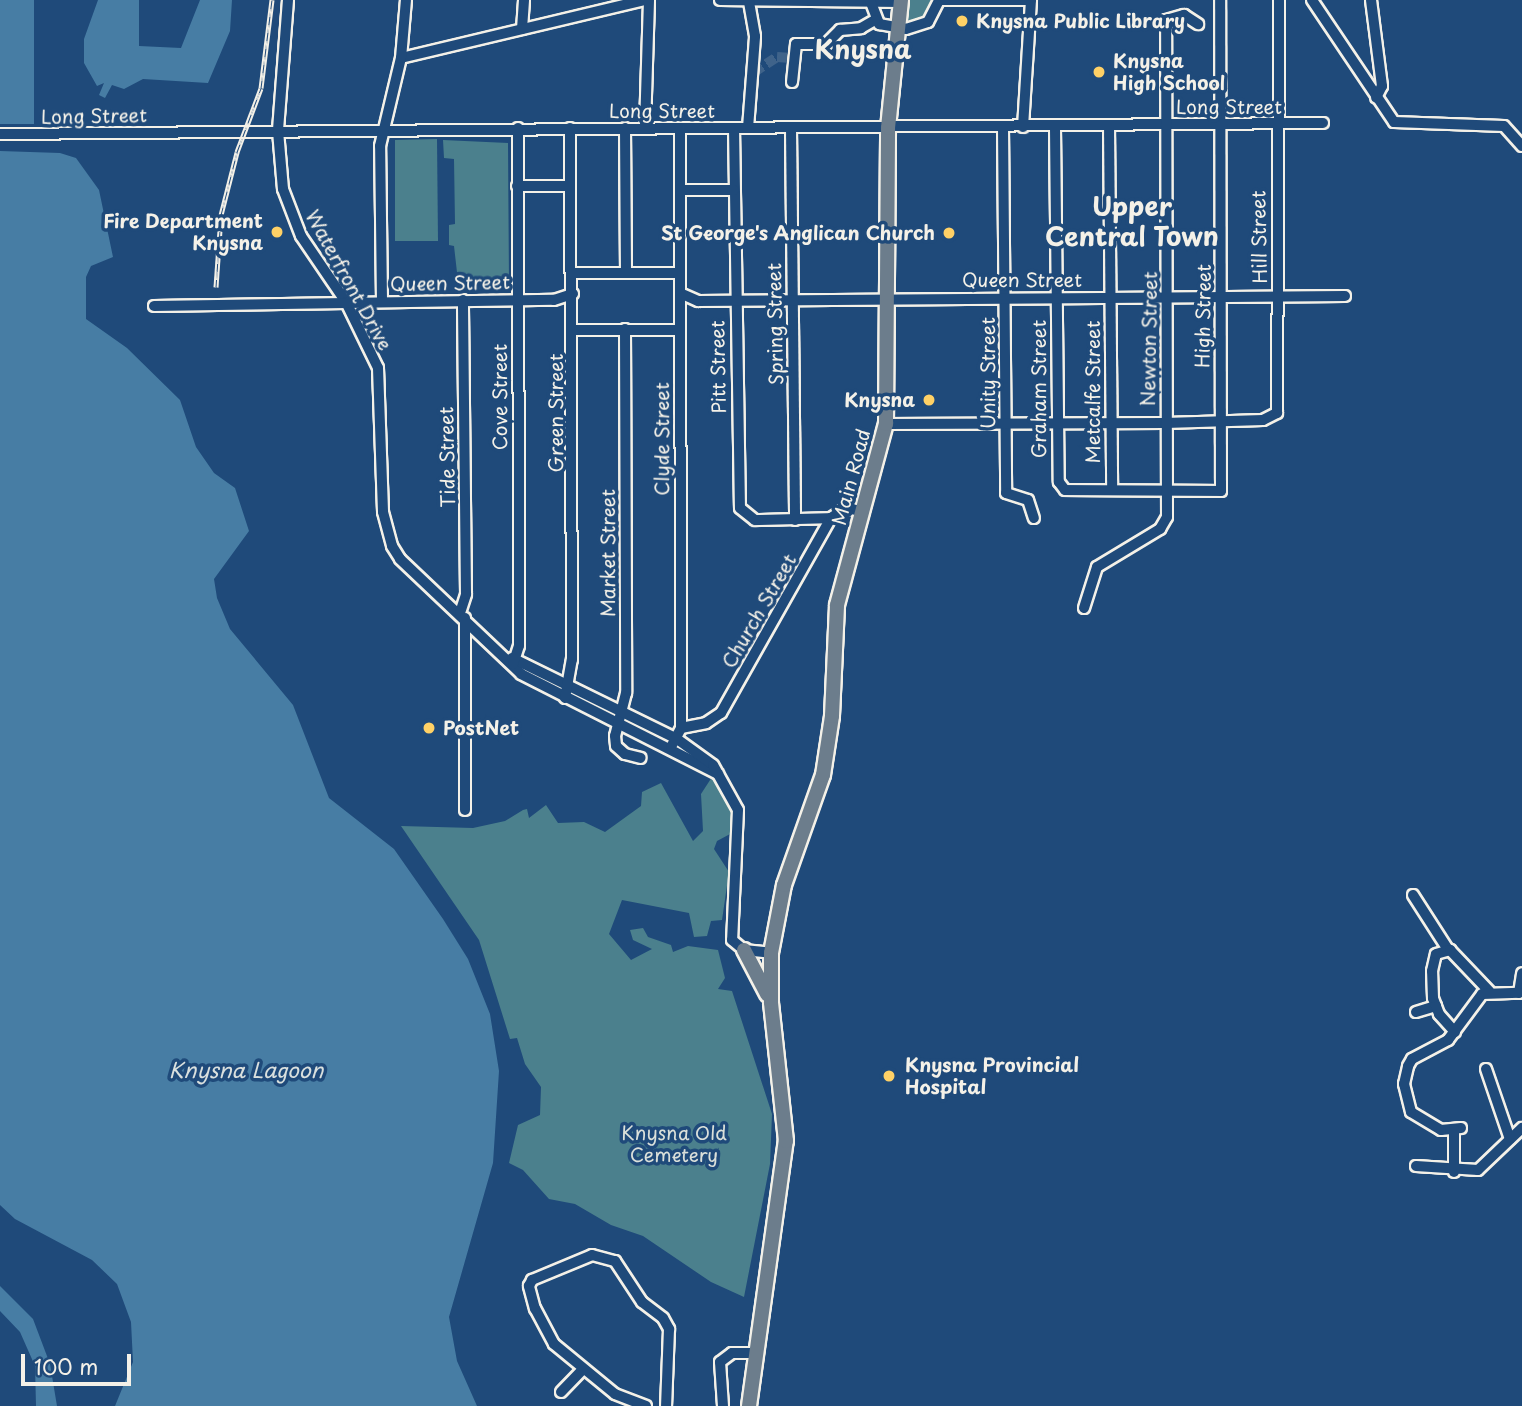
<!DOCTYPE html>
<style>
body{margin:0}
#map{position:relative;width:1522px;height:1406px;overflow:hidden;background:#1f4a7a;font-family:"Playpen Sans",sans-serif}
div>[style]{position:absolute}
.green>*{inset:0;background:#4b808d}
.water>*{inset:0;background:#477da4}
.minor-tunnel>*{height:10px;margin-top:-5px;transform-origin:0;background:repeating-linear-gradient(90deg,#3f638a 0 10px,transparent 0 15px)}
.roads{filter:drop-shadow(2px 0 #f4f1e8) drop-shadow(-2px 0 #f4f1e8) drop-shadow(0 2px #f4f1e8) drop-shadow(0 -2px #f4f1e8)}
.minor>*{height:10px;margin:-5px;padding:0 5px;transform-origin:5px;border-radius:5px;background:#1f4a7a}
.highway>*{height:14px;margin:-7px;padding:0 7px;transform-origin:7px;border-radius:7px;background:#6c7d8c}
.rail>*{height:5px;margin-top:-2.5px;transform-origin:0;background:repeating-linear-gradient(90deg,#1f4a7a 0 8px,#f4f1e8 0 16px);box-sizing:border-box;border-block:2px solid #f4f1e8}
.dots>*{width:19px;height:19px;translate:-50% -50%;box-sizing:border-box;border:4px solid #1f4a7a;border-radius:50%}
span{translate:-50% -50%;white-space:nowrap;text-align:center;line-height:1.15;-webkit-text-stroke:7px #1f4a7a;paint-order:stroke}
.poi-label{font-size:19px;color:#f4f1e8;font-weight:700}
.left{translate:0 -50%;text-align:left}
.right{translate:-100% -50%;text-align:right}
.street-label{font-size:19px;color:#f4f1e8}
.park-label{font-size:19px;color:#dbe0da}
.water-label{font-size:21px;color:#dae0de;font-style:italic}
.district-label{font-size:26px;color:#f4f1e8;font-weight:700}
.scale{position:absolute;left:21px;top:1354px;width:110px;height:32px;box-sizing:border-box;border:4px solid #f4f1e8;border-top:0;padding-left:9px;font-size:21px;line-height:24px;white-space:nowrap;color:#f4f1e8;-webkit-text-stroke:5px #1f4a7a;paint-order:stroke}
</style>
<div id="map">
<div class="green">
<i style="clip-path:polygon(908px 0,932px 0,932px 5px,923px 18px,906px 23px)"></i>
<i style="clip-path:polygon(437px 139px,438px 241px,395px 241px,395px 140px)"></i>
<i style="clip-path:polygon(443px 140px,508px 143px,509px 283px,505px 288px,459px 290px,454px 246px,449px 245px,449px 225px,455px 224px,454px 159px,444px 158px)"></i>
<i style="clip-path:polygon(712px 777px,722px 785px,735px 811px,732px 833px,717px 841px,714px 849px,729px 872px,722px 920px,711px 921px,707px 936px,694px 937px,689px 913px,622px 900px,609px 934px,631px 960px,652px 949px,633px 940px,630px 930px,643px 928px,648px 937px,671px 945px,673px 952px,688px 946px,718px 950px,725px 978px,718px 989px,732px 991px,772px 1114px,770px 1164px,744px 1297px,711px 1282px,643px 1236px,611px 1225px,575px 1204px,549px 1199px,523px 1170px,509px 1163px,518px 1125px,540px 1115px,541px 1087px,525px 1064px,517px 1038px,510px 1039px,479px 940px,401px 826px,473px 828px,505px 821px,523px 810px,527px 809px,529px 818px,546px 805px,558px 823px,584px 822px,605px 832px,641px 806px,642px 792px,661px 783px,693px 841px,703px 831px,701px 794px)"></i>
</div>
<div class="water">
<i style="clip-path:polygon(0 0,34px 0,34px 124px,0 124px)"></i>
<i style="clip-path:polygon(98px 0,139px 0,139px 46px,181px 48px,200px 0,232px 0,230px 31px,208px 83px,143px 79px,124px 89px,112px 85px,105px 98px,99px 95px,104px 83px,97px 86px,84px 63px,84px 39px)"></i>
<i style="clip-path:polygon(0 151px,60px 153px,76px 158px,99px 190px,113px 257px,91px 266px,86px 277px,86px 319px,127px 348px,180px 400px,196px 447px,214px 473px,235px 488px,249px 531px,214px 579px,217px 598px,230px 629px,293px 705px,329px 798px,394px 849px,443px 919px,468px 959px,490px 1014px,499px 1071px,493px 1163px,449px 1317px,457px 1361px,477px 1406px,115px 1406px,133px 1362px,131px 1322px,117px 1284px,92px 1260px,15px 1219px,0 1205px)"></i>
<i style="clip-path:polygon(0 1286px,33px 1319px,50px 1364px,57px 1406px,36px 1406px,35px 1366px,20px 1332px,0 1311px)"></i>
</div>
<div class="minor-tunnel">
<i style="left:754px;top:72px;width:27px;rotate:-33deg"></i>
<i style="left:777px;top:57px;width:14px;rotate:4deg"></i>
</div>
<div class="roads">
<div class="minor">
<i style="left:288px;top:0;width:131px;rotate:94.4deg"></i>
<i style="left:278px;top:131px;width:58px;rotate:85.1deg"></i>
<i style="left:283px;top:189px;width:50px;rotate:69deg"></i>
<i style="left:301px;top:236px;width:80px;rotate:55.7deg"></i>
<i style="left:346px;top:302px;width:73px;rotate:64.1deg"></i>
<i style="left:378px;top:368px;width:144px;rotate:88deg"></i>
<i style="left:383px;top:512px;width:35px;rotate:75deg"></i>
<i style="left:392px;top:546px;width:15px;rotate:58deg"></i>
<i style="left:400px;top:559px;width:167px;rotate:43.5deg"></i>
<i style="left:521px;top:674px;width:221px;rotate:26.9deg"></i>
<i style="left:720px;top:0;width:181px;rotate:0.6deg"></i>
<i style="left:870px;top:0;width:26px;rotate:69deg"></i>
<i style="left:879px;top:24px;width:27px;rotate:10deg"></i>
<i style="left:906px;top:29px;width:23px;rotate:-18deg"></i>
<i style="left:928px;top:22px;width:25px;rotate:-63deg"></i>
<i style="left:939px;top:0;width:92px"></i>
<i style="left:1312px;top:0;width:147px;rotate:56.1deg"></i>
<i style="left:1394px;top:122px;width:110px;rotate:2.1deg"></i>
<i style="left:1504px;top:126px;width:27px;rotate:48deg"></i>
<i style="left:1371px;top:0;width:87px;rotate:82.7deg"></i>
<i style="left:1382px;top:86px;width:13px;rotate:117deg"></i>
<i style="left:522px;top:29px;width:29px;rotate:-86deg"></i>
<i style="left:401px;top:58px;width:250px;rotate:-13.4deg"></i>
<i style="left:792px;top:82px;width:38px;rotate:-84deg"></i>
<i style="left:796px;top:44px;width:30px"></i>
<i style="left:826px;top:44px;width:20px;rotate:-45deg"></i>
<i style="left:840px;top:30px;width:21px;rotate:-5deg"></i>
<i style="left:861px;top:28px;width:16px;rotate:-30deg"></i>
<i style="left:1109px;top:126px;width:364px;rotate:89.5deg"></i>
<i style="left:1023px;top:127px;width:127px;rotate:-86.4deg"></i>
<i style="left:625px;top:128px;width:145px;rotate:89.6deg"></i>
<i style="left:645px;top:128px;width:128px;rotate:-88.2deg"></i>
<i style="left:734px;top:128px;width:380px;rotate:89.1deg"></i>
<i style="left:740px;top:508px;width:19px;rotate:39deg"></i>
<i style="left:755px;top:520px;width:76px;rotate:-1.5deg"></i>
<i style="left:748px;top:128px;width:92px;rotate:-85.6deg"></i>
<i style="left:755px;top:36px;width:36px;rotate:-100deg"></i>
<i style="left:1003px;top:128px;width:365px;rotate:89.5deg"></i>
<i style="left:1006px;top:493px;width:23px;rotate:18deg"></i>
<i style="left:1028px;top:500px;width:19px;rotate:72deg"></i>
<i style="left:1055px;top:128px;width:354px;rotate:89.4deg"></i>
<i style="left:1059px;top:482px;width:10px;rotate:53deg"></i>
<i style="left:1065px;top:490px;width:156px;rotate:0.4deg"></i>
<i style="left:1221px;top:491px;width:491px;rotate:-90.1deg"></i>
<i style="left:791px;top:129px;width:391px;rotate:89.4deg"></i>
<i style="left:0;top:134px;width:1323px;rotate:-0.48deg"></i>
<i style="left:517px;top:186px;width:53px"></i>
<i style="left:680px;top:190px;width:54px"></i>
<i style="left:573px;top:273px;width:106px"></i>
<i style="left:680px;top:293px;width:20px;rotate:24deg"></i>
<i style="left:698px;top:301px;width:647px;rotate:-0.44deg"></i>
<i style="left:382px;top:301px;width:155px;rotate:-90.7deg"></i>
<i style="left:380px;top:146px;width:90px;rotate:-76.6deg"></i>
<i style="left:401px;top:58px;width:58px;rotate:-85.1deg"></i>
<i style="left:154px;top:306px;width:400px;rotate:-0.9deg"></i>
<i style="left:554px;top:300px;width:20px;rotate:-18deg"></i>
<i style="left:625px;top:329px;width:364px;rotate:89.8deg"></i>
<i style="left:626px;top:693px;width:44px;rotate:104.3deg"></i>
<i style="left:615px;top:736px;width:10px;rotate:84deg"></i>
<i style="left:616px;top:746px;width:12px;rotate:42deg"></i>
<i style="left:625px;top:754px;width:16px;rotate:14deg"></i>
<i style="left:574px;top:330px;width:106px"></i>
<i style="left:886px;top:424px;width:279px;rotate:-0.2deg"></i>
<i style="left:1165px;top:423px;width:98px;rotate:-1.8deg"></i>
<i style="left:1263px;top:420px;width:16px;rotate:-27deg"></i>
<i style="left:1277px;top:413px;width:413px;rotate:-89.7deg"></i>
<i style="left:1084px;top:608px;width:43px;rotate:-72.4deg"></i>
<i style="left:1097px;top:567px;width:74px;rotate:-31.1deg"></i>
<i style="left:1160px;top:529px;width:14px;rotate:-60deg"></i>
<i style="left:1167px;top:517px;width:497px;rotate:-90.1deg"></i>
<i style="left:1166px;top:20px;width:19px;rotate:-16deg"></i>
<i style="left:1184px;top:15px;width:17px;rotate:33deg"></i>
<i style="left:460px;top:613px;width:20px;rotate:-72deg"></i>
<i style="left:466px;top:594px;width:294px;rotate:-90.6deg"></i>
<i style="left:465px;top:618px;width:192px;rotate:90deg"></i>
<i style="left:512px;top:658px;width:184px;rotate:26.1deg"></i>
<i style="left:677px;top:739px;width:44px;rotate:35.8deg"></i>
<i style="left:713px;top:765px;width:51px;rotate:60.9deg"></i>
<i style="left:738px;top:810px;width:130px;rotate:92.6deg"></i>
<i style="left:732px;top:940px;width:16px;rotate:40deg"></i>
<i style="left:744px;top:950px;width:27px;rotate:6deg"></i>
<i style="left:513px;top:664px;width:19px;rotate:-72deg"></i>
<i style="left:519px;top:646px;width:518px;rotate:-90.11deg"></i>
<i style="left:565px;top:698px;width:39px;rotate:-80deg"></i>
<i style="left:572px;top:660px;width:532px;rotate:-90.22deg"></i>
<i style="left:681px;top:728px;width:25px;rotate:-11deg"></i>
<i style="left:706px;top:723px;width:18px;rotate:-34deg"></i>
<i style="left:721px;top:713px;width:224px;rotate:-60.6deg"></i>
<i style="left:831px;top:518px;width:18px;rotate:-34deg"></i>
<i style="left:846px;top:508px;width:16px;rotate:11deg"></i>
<i style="left:671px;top:747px;width:21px;rotate:-62deg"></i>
<i style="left:681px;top:728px;width:599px;rotate:-90.1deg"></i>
<i style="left:1413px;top:895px;width:63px;rotate:57.3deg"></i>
<i style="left:1519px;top:993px;width:20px;rotate:-81deg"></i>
<i style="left:1416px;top:1012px;width:21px;rotate:-17deg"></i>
<i style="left:1455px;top:1032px;width:24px;rotate:-132deg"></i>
<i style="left:1439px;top:1014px;width:17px;rotate:-111deg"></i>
<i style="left:1433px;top:998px;width:27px;rotate:-92deg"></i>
<i style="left:1432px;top:971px;width:17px;rotate:-77deg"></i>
<i style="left:1436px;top:954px;width:15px;rotate:-16deg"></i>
<i style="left:1450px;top:950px;width:57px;rotate:46.4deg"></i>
<i style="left:1486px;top:1069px;width:74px;rotate:71.1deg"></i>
<i style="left:1461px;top:1128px;width:20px;rotate:174deg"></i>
<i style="left:1441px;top:1130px;width:35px;rotate:-149deg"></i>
<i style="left:1411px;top:1112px;width:29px;rotate:-104deg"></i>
<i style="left:1404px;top:1084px;width:18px;rotate:-77deg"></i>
<i style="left:1408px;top:1066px;width:8px;rotate:-60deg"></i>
<i style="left:1412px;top:1059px;width:41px;rotate:-27.8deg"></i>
<i style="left:1448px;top:1040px;width:57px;rotate:-53.5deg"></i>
<i style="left:1482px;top:994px;width:37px;rotate:-2deg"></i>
<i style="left:1416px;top:1166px;width:62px;rotate:3.7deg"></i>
<i style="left:1478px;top:1170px;width:61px;rotate:-43.7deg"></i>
<i style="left:1454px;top:1172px;width:43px;rotate:-90deg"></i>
<i style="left:561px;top:1392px;width:32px;rotate:-46deg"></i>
<i style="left:646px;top:1406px;width:33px;rotate:-159deg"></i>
<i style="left:615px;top:1394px;width:79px;rotate:-140.7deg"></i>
<i style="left:554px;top:1344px;width:40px;rotate:-118deg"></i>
<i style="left:535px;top:1309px;width:24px;rotate:-105deg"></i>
<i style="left:529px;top:1286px;width:7px;rotate:-63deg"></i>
<i style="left:532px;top:1280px;width:65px;rotate:-22.6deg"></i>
<i style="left:592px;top:1255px;width:24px;rotate:15deg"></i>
<i style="left:615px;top:1261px;width:49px;rotate:56.6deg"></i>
<i style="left:642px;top:1302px;width:26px;rotate:37deg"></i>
<i style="left:663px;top:1318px;width:13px;rotate:61deg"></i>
<i style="left:669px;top:1329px;width:77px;rotate:92.2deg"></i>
<i style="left:723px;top:1406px;width:44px;rotate:-93.9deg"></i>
<i style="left:720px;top:1362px;width:15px;rotate:-37deg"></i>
<i style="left:732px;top:1353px;width:21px"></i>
</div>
<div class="highway">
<i style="left:744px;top:950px;width:50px;rotate:62.4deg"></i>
<i style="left:749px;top:1406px;width:268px;rotate:-82.1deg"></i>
<i style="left:786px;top:1141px;width:140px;rotate:-96.2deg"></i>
<i style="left:771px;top:1002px;width:49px;rotate:-90deg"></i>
<i style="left:771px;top:953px;width:69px;rotate:-79.2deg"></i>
<i style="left:784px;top:885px;width:117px;rotate:-70.5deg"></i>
<i style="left:823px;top:775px;width:60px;rotate:-81.3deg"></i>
<i style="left:832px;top:716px;width:111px;rotate:-87.4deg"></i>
<i style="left:837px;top:605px;width:188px;rotate:-74.9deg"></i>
<i style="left:886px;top:424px;width:296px;rotate:-89.6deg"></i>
<i style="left:888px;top:128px;width:129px;rotate:-84.2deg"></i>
</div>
</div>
<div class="rail">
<i style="left:216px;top:287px;width:72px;rotate:-86deg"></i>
<i style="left:221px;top:215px;width:65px;rotate:-75.7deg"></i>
<i style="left:237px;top:152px;width:68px;rotate:-69.4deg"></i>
<i style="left:261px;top:88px;width:89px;rotate:-82.9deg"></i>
</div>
<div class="dots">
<i style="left:962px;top:21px;background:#ffd166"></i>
<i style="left:1099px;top:72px;background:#ffd166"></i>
<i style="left:277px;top:232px;background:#ffd166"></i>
<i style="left:949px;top:233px;background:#ffd166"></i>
<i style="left:929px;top:400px;background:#ffd166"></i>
<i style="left:429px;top:728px;background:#ffd166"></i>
<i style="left:889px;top:1076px;background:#ffd166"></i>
</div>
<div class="poi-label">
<span class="left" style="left:976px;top:21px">Knysna Public Library</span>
<span class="left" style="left:1113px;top:72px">Knysna<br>High School</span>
<span class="right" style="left:263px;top:232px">Fire Department<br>Knysna</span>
<span class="right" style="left:935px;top:233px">St George's Anglican Church</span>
<span class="right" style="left:915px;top:400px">Knysna</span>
<span class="left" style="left:443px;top:728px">PostNet</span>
<span class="left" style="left:905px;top:1076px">Knysna Provincial<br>Hospital</span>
</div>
<div class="street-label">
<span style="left:1229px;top:107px">Long Street</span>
<span style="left:662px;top:111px">Long Street</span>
<span style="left:94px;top:116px;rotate:-1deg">Long Street</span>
<span style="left:1259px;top:237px;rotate:-91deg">Hill Street</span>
<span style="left:349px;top:280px;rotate:61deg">Waterfront Drive</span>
<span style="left:1022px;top:280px">Queen Street</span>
<span style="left:450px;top:283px;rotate:-1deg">Queen Street</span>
<span style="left:1203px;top:316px;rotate:-89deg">High Street</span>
<span style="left:775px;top:324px;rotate:-91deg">Spring Street</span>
<span style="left:1149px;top:339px;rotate:-89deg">Newton Street</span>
<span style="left:718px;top:367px;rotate:-91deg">Pitt Street</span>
<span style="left:988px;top:373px;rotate:-90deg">Unity Street</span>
<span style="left:1039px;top:389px;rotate:-90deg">Graham Street</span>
<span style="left:1093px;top:392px;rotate:-90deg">Metcalfe Street</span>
<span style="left:500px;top:397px;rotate:-90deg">Cove Street</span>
<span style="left:556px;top:413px;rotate:-90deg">Green Street</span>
<span style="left:662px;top:439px;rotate:-90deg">Clyde Street</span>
<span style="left:447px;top:457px;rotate:-91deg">Tide Street</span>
<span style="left:851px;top:477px;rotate:-75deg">Main Road</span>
<span style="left:608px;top:553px;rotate:-90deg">Market Street</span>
<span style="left:759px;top:611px;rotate:-60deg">Church Street</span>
</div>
<div class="park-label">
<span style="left:674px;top:1144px">Knysna Old<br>Cemetery</span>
</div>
<div class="water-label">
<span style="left:246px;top:1069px">Knysna Lagoon</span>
</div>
<div class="district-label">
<span style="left:863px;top:49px">Knysna</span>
<span style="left:1132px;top:221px">Upper<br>Central Town</span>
</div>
<div class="scale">100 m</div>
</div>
